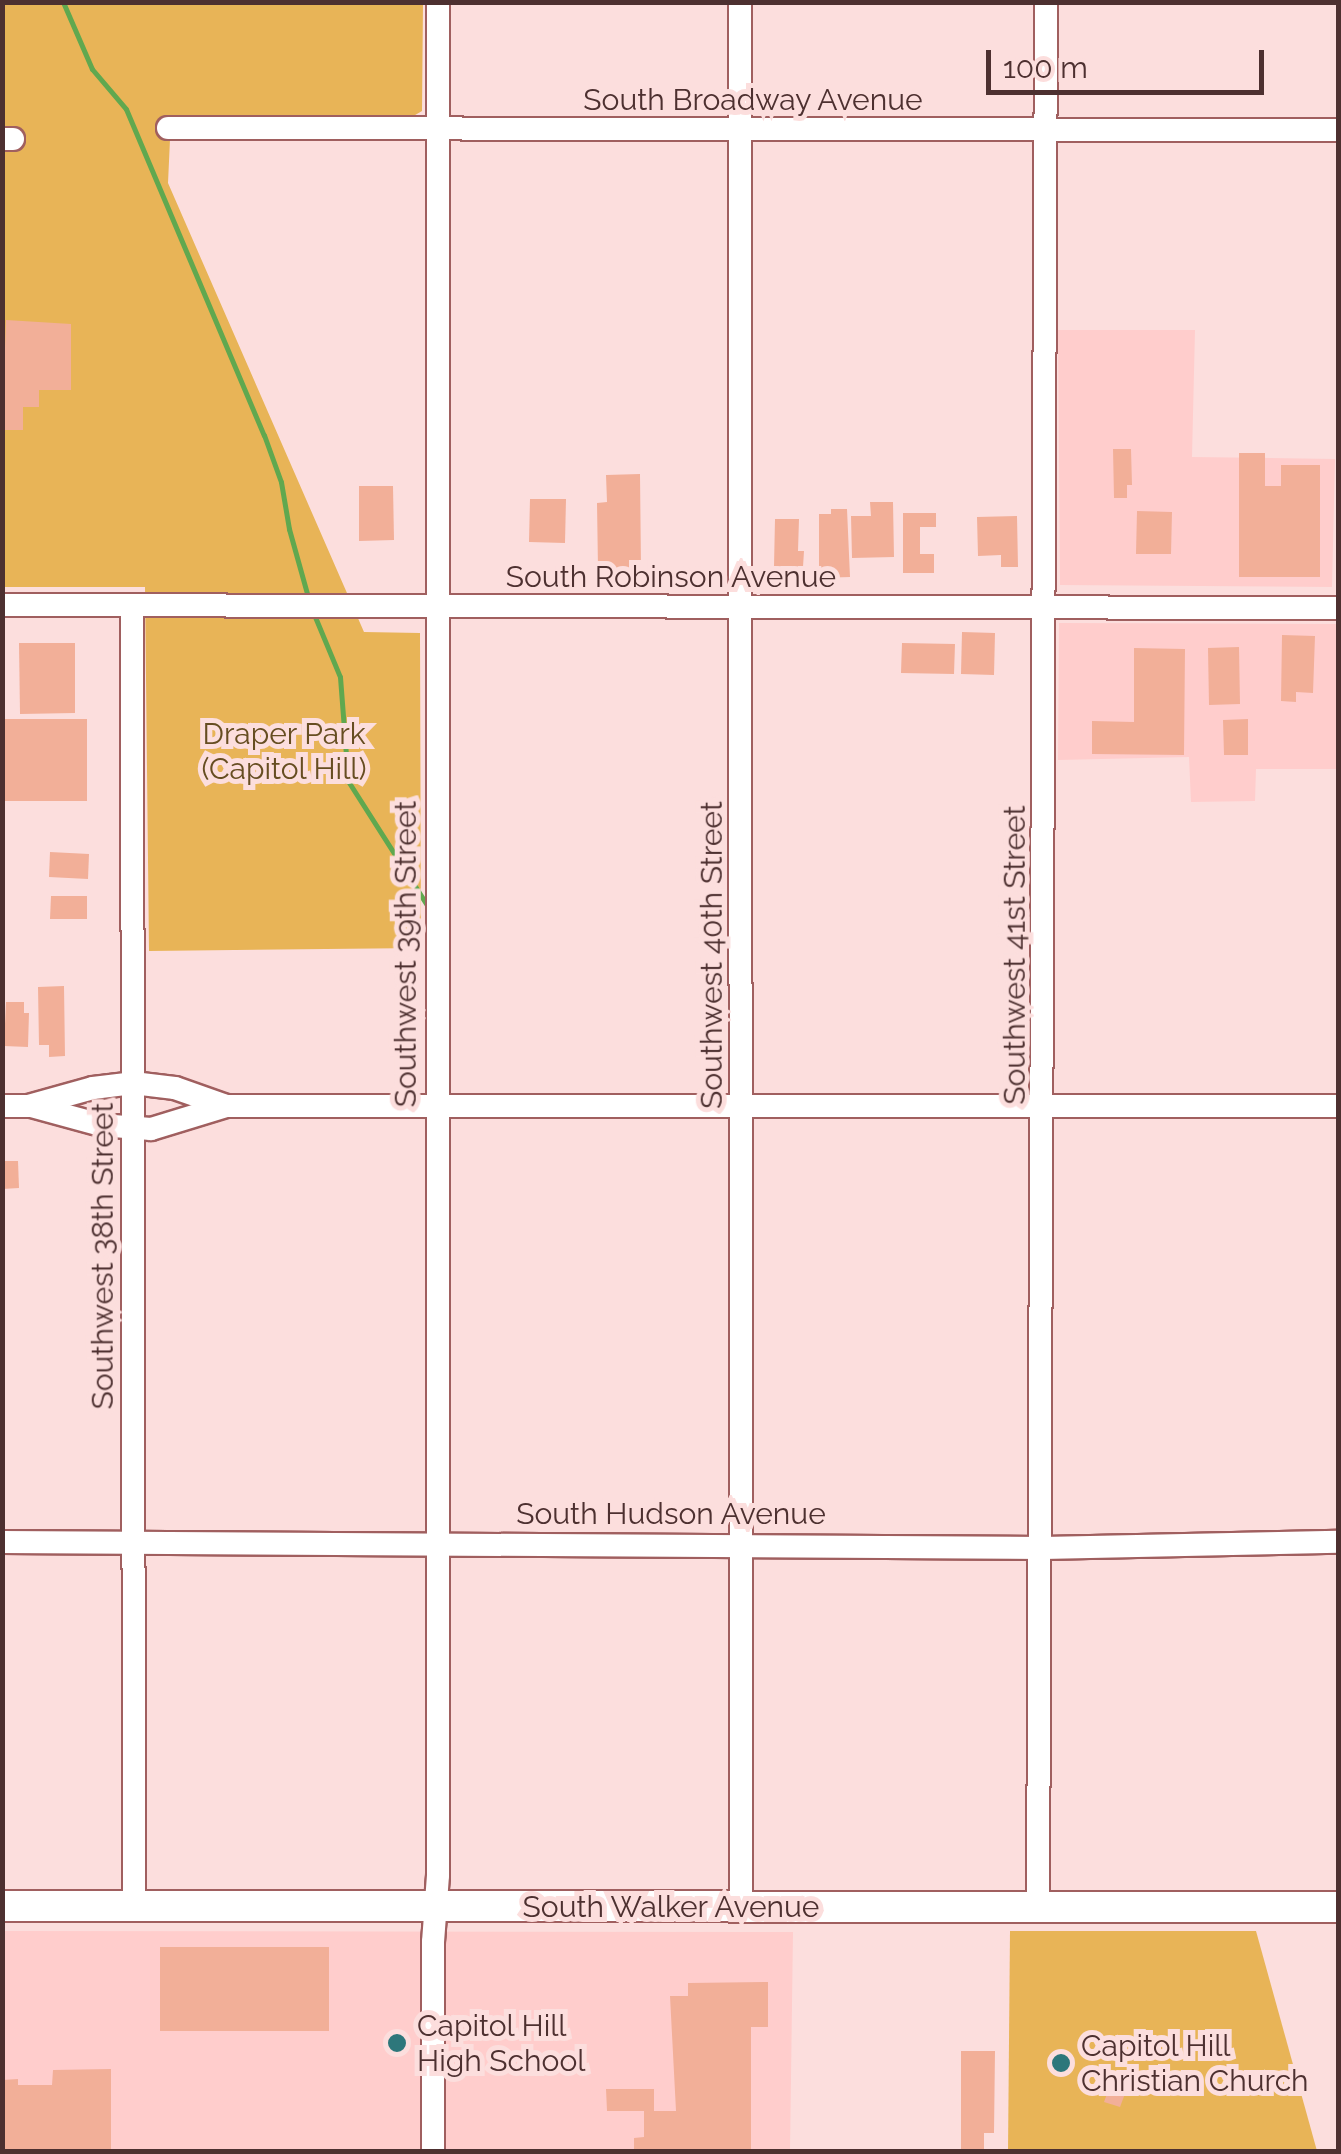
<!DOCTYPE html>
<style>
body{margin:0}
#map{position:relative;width:1341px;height:2154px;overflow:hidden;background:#fcdedd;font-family:Raleway,sans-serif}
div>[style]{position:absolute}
.built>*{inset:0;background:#ffcdcc}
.green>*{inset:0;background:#e8b457}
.stream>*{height:5px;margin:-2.5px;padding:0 2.5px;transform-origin:2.5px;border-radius:2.5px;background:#60a84f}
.building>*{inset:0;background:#f2af98}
.roads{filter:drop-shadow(2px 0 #a05f5f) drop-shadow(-2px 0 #a05f5f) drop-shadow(0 2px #a05f5f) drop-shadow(0 -2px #a05f5f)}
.minor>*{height:22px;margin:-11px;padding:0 11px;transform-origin:11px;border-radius:11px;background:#fff}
.major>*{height:30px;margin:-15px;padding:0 15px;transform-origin:15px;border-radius:15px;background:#fff}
.dots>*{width:28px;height:28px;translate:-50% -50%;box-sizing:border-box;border:5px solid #fcdedd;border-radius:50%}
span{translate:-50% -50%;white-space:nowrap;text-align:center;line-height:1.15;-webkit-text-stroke:10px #fcdedd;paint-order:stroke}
.street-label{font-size:30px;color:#4d3030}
.park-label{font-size:30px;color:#664d21}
.poi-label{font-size:30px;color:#4d3030}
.left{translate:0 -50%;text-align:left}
.frame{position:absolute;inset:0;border:5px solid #4d3030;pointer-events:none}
.scale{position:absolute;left:986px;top:50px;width:278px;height:45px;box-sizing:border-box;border:5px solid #4d3030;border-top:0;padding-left:12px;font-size:30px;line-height:35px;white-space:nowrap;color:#4d3030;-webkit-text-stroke:8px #fcdedd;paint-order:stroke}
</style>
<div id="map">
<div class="built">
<i style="clip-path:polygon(1058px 330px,1195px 330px,1192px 457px,1335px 459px,1332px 587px,1060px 585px)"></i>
<i style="clip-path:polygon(1059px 623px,1338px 624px,1338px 769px,1256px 769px,1255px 801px,1191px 802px,1189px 757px,1058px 760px)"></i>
<i style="clip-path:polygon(3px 1931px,793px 1932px,790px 2151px,3px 2152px)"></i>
</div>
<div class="green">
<i style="clip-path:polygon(2px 3px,423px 3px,422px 111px,410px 118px,171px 118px,168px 183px,364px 632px,420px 633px,421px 948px,149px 951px,145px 587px,3px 587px)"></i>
<i style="clip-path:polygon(1010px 1931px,1256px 1931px,1317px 2151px,1008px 2152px)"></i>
</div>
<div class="stream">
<i style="left:63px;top:2px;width:73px;rotate:66.6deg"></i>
<i style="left:92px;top:69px;width:52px;rotate:49.6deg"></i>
<i style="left:126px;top:109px;width:354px;rotate:67.1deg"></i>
<i style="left:264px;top:435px;width:50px;rotate:70.1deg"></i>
<i style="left:281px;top:482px;width:48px;rotate:80.3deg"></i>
<i style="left:289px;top:529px;width:71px;rotate:74.4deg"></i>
<i style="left:313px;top:612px;width:70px;rotate:67.4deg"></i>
<i style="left:340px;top:677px;width:104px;rotate:85.6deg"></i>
<i style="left:348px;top:781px;width:151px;rotate:57.5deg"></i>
</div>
<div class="building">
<i style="clip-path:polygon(6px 320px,71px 324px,71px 390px,39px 390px,39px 407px,23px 407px,23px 430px,2px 430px)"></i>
<i style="clip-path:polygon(1113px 449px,1131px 449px,1132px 485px,1127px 485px,1127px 498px,1114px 498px)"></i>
<i style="clip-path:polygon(1239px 453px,1265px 453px,1265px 486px,1281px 486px,1281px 465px,1320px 465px,1320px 577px,1239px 577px)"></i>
<i style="clip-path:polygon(640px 474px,641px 568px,598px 569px,597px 503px,607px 502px,606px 475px)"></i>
<i style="clip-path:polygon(359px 486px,393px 486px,394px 540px,359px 541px)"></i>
<i style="clip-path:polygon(530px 499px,566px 499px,565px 543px,529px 542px)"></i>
<i style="clip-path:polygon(870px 502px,893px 502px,894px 557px,852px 558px,851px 516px,871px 516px)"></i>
<i style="clip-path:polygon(831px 509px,847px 509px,850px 577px,819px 578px,819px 514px,831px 514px)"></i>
<i style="clip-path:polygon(1137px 511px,1172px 512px,1171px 554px,1136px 554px)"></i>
<i style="clip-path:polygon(903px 513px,936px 513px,936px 527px,920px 527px,920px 554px,934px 554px,934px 573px,903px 573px)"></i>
<i style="clip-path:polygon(1017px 516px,1018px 567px,1001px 567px,1001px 555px,978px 556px,977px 517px)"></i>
<i style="clip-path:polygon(775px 519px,799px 519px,798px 551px,804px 551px,803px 567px,774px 566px)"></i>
<i style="clip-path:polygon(962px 632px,995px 633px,994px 675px,961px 674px)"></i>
<i style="clip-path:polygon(1282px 635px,1315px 636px,1313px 693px,1296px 692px,1296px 702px,1281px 701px)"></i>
<i style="clip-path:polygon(19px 643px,75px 643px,75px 713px,20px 714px)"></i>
<i style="clip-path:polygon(902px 643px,955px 644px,954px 674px,901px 673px)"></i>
<i style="clip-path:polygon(1239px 647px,1240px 704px,1209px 705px,1208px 648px)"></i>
<i style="clip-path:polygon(1134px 648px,1185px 649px,1184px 755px,1092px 754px,1092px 721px,1134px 722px)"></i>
<i style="clip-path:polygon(2px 719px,87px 719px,87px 801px,2px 801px)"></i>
<i style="clip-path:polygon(1248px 719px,1248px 755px,1224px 755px,1223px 720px)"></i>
<i style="clip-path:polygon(50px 852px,89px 854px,88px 879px,49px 877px)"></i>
<i style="clip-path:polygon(51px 896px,87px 896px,87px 919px,50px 919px)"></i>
<i style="clip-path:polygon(64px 986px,65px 1056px,49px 1057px,49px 1045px,39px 1045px,38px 987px)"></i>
<i style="clip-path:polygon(6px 1002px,24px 1002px,24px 1013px,29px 1013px,28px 1047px,4px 1046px)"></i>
<i style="clip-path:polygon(2px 1161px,18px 1161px,19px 1188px,2px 1189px)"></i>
<i style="clip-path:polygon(160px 1947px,329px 1947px,329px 2031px,160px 2031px)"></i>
<i style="clip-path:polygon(768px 1982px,768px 2027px,751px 2027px,751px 2152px,634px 2152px,634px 2138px,644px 2137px,644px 2111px,607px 2111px,606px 2089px,654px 2089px,654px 2111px,676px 2111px,670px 1996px,688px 1996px,688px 1983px)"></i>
<i style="clip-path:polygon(961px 2051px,995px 2051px,994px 2133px,984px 2133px,984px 2152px,961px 2152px)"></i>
<i style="clip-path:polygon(111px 2069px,111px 2152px,2px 2152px,2px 2080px,18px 2079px,18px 2085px,52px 2085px,53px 2070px)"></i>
<i style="clip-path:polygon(1110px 2086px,1126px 2091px,1120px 2107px,1104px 2102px)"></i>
</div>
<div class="roads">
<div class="minor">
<i style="left:740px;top:2px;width:1905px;rotate:89.97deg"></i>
<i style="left:168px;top:128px;width:1170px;rotate:0.1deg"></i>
<i style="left:2px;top:139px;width:11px"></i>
<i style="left:2px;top:605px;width:1336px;rotate:0.13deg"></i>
<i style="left:132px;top:606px;width:1300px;rotate:89.91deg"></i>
<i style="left:2px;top:1106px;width:26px"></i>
<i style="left:28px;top:1106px;width:67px;rotate:-15.5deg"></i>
<i style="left:93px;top:1088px;width:40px;rotate:-7.1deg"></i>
<i style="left:133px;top:1083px;width:42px;rotate:6.8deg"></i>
<i style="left:175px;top:1088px;width:54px;rotate:19.4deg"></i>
<i style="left:226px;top:1106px;width:1112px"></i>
<i style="left:31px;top:1106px;width:73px;rotate:15.2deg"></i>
<i style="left:101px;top:1125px;width:50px;rotate:4.6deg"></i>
<i style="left:151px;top:1129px;width:78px;rotate:-17deg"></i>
<i style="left:2px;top:1542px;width:1041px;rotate:0.33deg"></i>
<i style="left:1043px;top:1548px;width:295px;rotate:-1.2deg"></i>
<i style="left:1038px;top:1908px;width:1906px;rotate:-89.76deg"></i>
<i style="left:433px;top:2152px;width:210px;rotate:-90deg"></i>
<i style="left:433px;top:1942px;width:67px;rotate:-85.7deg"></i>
<i style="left:438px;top:1875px;width:1873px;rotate:-90deg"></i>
</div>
<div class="major">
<i style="left:2px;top:1906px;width:1336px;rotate:0.04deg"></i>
</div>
</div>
<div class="dots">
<i style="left:397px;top:2043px;background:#2d777b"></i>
<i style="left:1061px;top:2063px;background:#2d777b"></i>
</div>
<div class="street-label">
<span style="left:753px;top:100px">South Broadway Avenue</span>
<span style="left:671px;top:577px">South Robinson Avenue</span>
<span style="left:406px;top:954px;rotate:-90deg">Southwest 39th Street</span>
<span style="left:712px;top:955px;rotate:-90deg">Southwest 40th Street</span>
<span style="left:1015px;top:955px;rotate:-90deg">Southwest 41st Street</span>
<span style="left:103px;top:1256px;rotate:-90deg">Southwest 38th Street</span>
<span style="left:671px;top:1514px">South Hudson Avenue</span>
<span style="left:671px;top:1907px">South Walker Avenue</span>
</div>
<div class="park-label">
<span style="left:284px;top:751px">Draper Park<br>(Capitol Hill)</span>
</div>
<div class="poi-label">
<span class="left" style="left:417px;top:2043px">Capitol Hill<br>High School</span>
<span class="left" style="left:1081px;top:2063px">Capitol Hill<br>Christian Church</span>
</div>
<div class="frame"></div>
<div class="scale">100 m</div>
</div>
